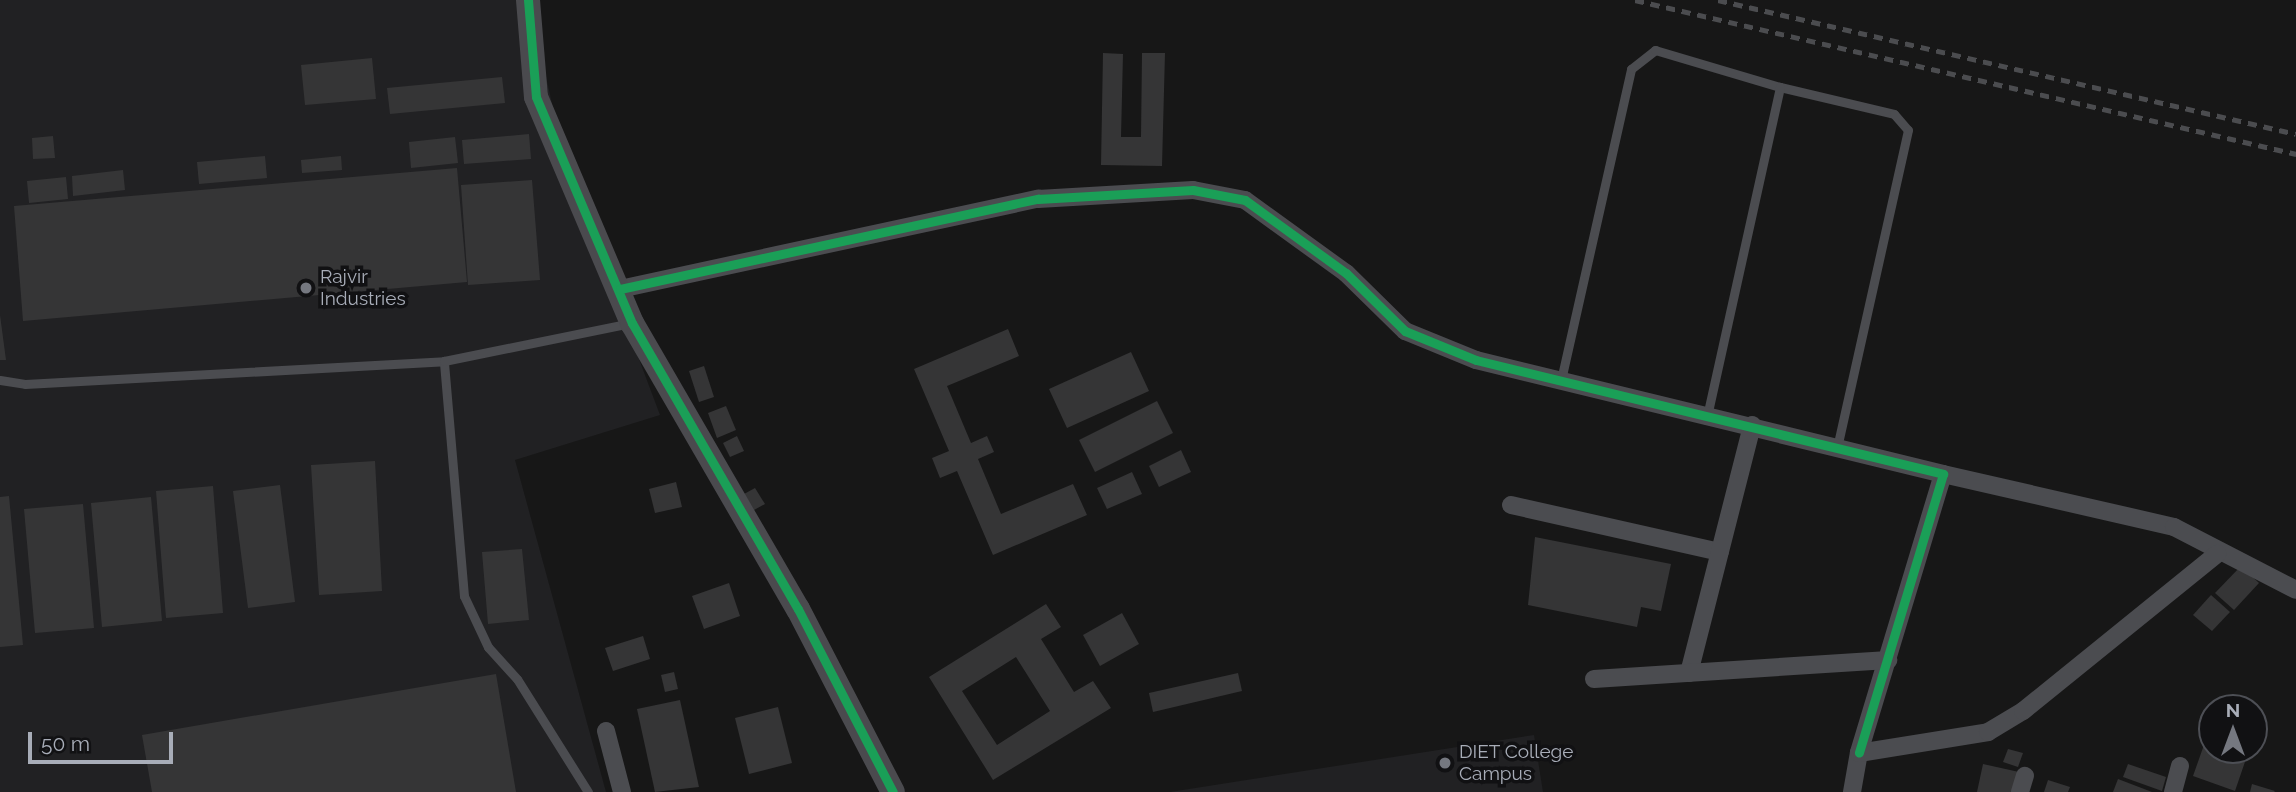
<!DOCTYPE html>
<style>
body{margin:0}
#map{position:relative;width:2296px;height:792px;overflow:hidden;background:#171717;font-family:Raleway,sans-serif}
div>[style]{position:absolute}
.built>*{inset:0;background:#212123}
.building>*{inset:0;background:#353536}
.lane>*{height:9px;margin:-4.5px;padding:0 4.5px;transform-origin:4.5px;border-radius:4.5px;background:#4b4c50}
.street>*{height:18px;margin:-9px;padding:0 9px;transform-origin:9px;border-radius:9px;background:#4b4c50}
.secondary>*{height:24px;margin:-12px;padding:0 12px;transform-origin:12px;border-radius:12px;background:#4a4a4e}
.rail>*{height:5px;margin-top:-2.5px;transform-origin:0;background:repeating-linear-gradient(90deg,#4b4c4f 0 9px,transparent 0 16px)}
.cycleway>*{height:9px;margin:-4.5px;padding:0 4.5px;transform-origin:4.5px;border-radius:4.5px;background:#1a9f57}
.dots>*{width:19px;height:19px;translate:-50% -50%;box-sizing:border-box;border:4px solid #111113;border-radius:50%}
span{translate:-50% -50%;white-space:nowrap;text-align:center;line-height:1.15;-webkit-text-stroke:7px #111113;paint-order:stroke}
.poi-label{font-size:19px;color:#a8adb8}
.left{translate:0 -50%;text-align:left}
.north{position:absolute;left:2198px;top:694px;width:70px;height:70px;box-sizing:border-box;background:#111113;border:2px solid #4d4f55;border-radius:50%;rotate:0deg;font-size:19px;font-weight:700;line-height:28px;text-align:center;color:#a8adb8}
.north::after{content:'';display:block;margin:auto;width:24px;height:32px;background:#757880;clip-path:polygon(50% 0,100% 100%,50% 72%,0 100%)}
.scale{position:absolute;left:28px;top:732px;width:145px;height:32px;box-sizing:border-box;border:4px solid #a8adb8;border-top:0;padding-left:9px;font-size:21px;line-height:24px;white-space:nowrap;color:#a8adb8;-webkit-text-stroke:5px #111113;paint-order:stroke}
</style>
<div id="map">
<div class="built">
<i style="clip-path:polygon(0 0,529px 0,565px 162px,660px 415px,515px 460px,606px 792px,0 792px)"></i>
<i style="clip-path:polygon(1534px 735px,1543px 792px,1170px 792px)"></i>
</div>
<div class="building">
<i style="clip-path:polygon(1103px 53px,1123px 54px,1121px 137px,1141px 137px,1142px 53px,1165px 53px,1162px 166px,1101px 165px)"></i>
<i style="clip-path:polygon(372px 58px,376px 99px,305px 105px,301px 65px)"></i>
<i style="clip-path:polygon(502px 77px,505px 103px,390px 114px,387px 88px)"></i>
<i style="clip-path:polygon(529px 134px,531px 159px,464px 164px,462px 140px)"></i>
<i style="clip-path:polygon(53px 136px,55px 158px,33px 159px,32px 138px)"></i>
<i style="clip-path:polygon(455px 137px,458px 163px,411px 168px,409px 142px)"></i>
<i style="clip-path:polygon(265px 156px,267px 178px,199px 184px,197px 162px)"></i>
<i style="clip-path:polygon(341px 156px,342px 170px,302px 173px,301px 160px)"></i>
<i style="clip-path:polygon(457px 168px,467px 282px,23px 321px,14px 206px)"></i>
<i style="clip-path:polygon(123px 170px,125px 190px,73px 196px,72px 176px)"></i>
<i style="clip-path:polygon(66px 177px,68px 199px,29px 203px,27px 181px)"></i>
<i style="clip-path:polygon(532px 180px,540px 280px,468px 285px,461px 185px)"></i>
<i style="clip-path:polygon(0 315px,6px 360px,0 360px)"></i>
<i style="clip-path:polygon(1008px 329px,1019px 356px,947px 386px,971px 443px,987px 436px,994px 452px,978px 459px,1001px 514px,1073px 484px,1087px 515px,993px 555px,957px 471px,940px 478px,932px 458px,949px 451px,914px 369px)"></i>
<i style="clip-path:polygon(1131px 352px,1149px 391px,1067px 428px,1049px 389px)"></i>
<i style="clip-path:polygon(704px 366px,714px 397px,699px 402px,689px 371px)"></i>
<i style="clip-path:polygon(1157px 401px,1173px 433px,1095px 472px,1079px 440px)"></i>
<i style="clip-path:polygon(726px 406px,736px 430px,717px 438px,708px 413px)"></i>
<i style="clip-path:polygon(737px 436px,744px 451px,730px 457px,723px 443px)"></i>
<i style="clip-path:polygon(1181px 450px,1191px 472px,1159px 487px,1149px 466px)"></i>
<i style="clip-path:polygon(375px 461px,382px 591px,319px 595px,311px 465px)"></i>
<i style="clip-path:polygon(1132px 472px,1142px 494px,1107px 509px,1097px 488px)"></i>
<i style="clip-path:polygon(676px 482px,682px 507px,655px 513px,649px 489px)"></i>
<i style="clip-path:polygon(280px 485px,295px 602px,248px 608px,233px 491px)"></i>
<i style="clip-path:polygon(213px 486px,223px 613px,166px 618px,156px 491px)"></i>
<i style="clip-path:polygon(755px 488px,765px 504px,754px 510px,744px 494px)"></i>
<i style="clip-path:polygon(9px 496px,23px 645px,0 647px,0 497px)"></i>
<i style="clip-path:polygon(151px 497px,162px 621px,102px 627px,91px 503px)"></i>
<i style="clip-path:polygon(83px 504px,94px 628px,35px 633px,24px 509px)"></i>
<i style="clip-path:polygon(1535px 537px,1671px 564px,1661px 611px,1641px 607px,1637px 627px,1528px 605px)"></i>
<i style="clip-path:polygon(522px 549px,529px 620px,488px 624px,482px 552px)"></i>
<i style="clip-path:polygon(2241px 566px,2259px 583px,2234px 610px,2215px 593px)"></i>
<i style="clip-path:polygon(729px 583px,740px 616px,704px 629px,692px 596px)"></i>
<i style="clip-path:polygon(2211px 595px,2230px 612px,2212px 631px,2193px 615px)"></i>
<i style="clip-path:polygon(evenodd,1046px 604px,1061px 627px,1041px 639px,1074px 692px,1093px 681px,1111px 708px,993px 780px,929px 677px,1046px 604px,1016px 657px,1050px 711px,997px 745px,962px 691px,1016px 657px)"></i>
<i style="clip-path:polygon(1122px 613px,1139px 644px,1100px 666px,1083px 635px)"></i>
<i style="clip-path:polygon(643px 636px,650px 659px,613px 671px,605px 648px)"></i>
<i style="clip-path:polygon(674px 672px,678px 689px,665px 692px,661px 675px)"></i>
<i style="clip-path:polygon(1238px 673px,1242px 691px,1153px 712px,1149px 693px)"></i>
<i style="clip-path:polygon(496px 674px,516px 792px,152px 792px,142px 735px)"></i>
<i style="clip-path:polygon(680px 700px,699px 787px,655px 792px,637px 709px)"></i>
<i style="clip-path:polygon(778px 707px,792px 763px,749px 774px,735px 718px)"></i>
<i style="clip-path:polygon(2205px 742px,2212px 750px,2247px 756px,2235px 791px,2193px 776px)"></i>
<i style="clip-path:polygon(2008px 749px,2023px 753px,2018px 767px,2003px 762px)"></i>
<i style="clip-path:polygon(1983px 764px,2019px 772px,2015px 792px,1977px 792px)"></i>
<i style="clip-path:polygon(2128px 764px,2166px 777px,2162px 791px,2123px 777px)"></i>
<i style="clip-path:polygon(2118px 779px,2152px 792px,2113px 792px)"></i>
<i style="clip-path:polygon(2048px 780px,2070px 787px,2068px 792px,2044px 792px)"></i>
<i style="clip-path:polygon(2252px 784px,2275px 791px,2274px 792px,2250px 792px)"></i>
</div>
<div class="lane">
<i style="left:1780px;top:87px;width:117px;rotate:13.3deg"></i>
<i style="left:1894px;top:114px;width:21px;rotate:49deg"></i>
<i style="left:1908px;top:130px;width:325px;rotate:102.6deg"></i>
<i style="left:0;top:380px;width:25px;rotate:9deg"></i>
<i style="left:25px;top:384px;width:420px;rotate:-3.1deg"></i>
<i style="left:1561px;top:380px;width:319px;rotate:-77.3deg"></i>
<i style="left:1631px;top:69px;width:31px;rotate:-38deg"></i>
<i style="left:1655px;top:50px;width:130px;rotate:16.5deg"></i>
<i style="left:1780px;top:87px;width:336px;rotate:102.5deg"></i>
<i style="left:588px;top:792px;width:133px;rotate:-122.1deg"></i>
<i style="left:517px;top:679px;width:43px;rotate:-132.2deg"></i>
<i style="left:488px;top:647px;width:56px;rotate:-115.2deg"></i>
<i style="left:464px;top:596px;width:236px;rotate:-94.9deg"></i>
<i style="left:444px;top:361px;width:190px;rotate:-11.5deg"></i>
</div>
<div class="street">
<i style="left:620px;top:289px;width:428px;rotate:-12.2deg"></i>
<i style="left:1038px;top:199px;width:155px;rotate:-3.3deg"></i>
<i style="left:1193px;top:190px;width:53px;rotate:10.9deg"></i>
<i style="left:1245px;top:200px;width:125px;rotate:35.9deg"></i>
<i style="left:1346px;top:273px;width:83px;rotate:44.5deg"></i>
<i style="left:1405px;top:331px;width:77px;rotate:22.2deg"></i>
<i style="left:1476px;top:360px;width:481px;rotate:13.7deg"></i>
<i style="left:1943px;top:474px;width:291px;rotate:106.8deg"></i>
<i style="left:1943px;top:474px;width:237px;rotate:12.9deg"></i>
<i style="left:2174px;top:527px;width:137px;rotate:27.3deg"></i>
<i style="left:1511px;top:505px;width:214px;rotate:12.7deg"></i>
<i style="left:1689px;top:673px;width:256px;rotate:-75.7deg"></i>
<i style="left:1594px;top:679px;width:295px;rotate:-3.7deg"></i>
<i style="left:606px;top:731px;width:63px;rotate:75.3deg"></i>
<i style="left:1852px;top:792px;width:40px;rotate:-80deg"></i>
<i style="left:1859px;top:753px;width:131px;rotate:-9.2deg"></i>
<i style="left:1988px;top:732px;width:41px;rotate:-31deg"></i>
<i style="left:2023px;top:711px;width:250px;rotate:-39deg"></i>
<i style="left:2020px;top:792px;width:17px;rotate:-73deg"></i>
<i style="left:2173px;top:792px;width:27px;rotate:-75deg"></i>
</div>
<div class="secondary">
<i style="left:528px;top:0;width:97px;rotate:85.3deg"></i>
<i style="left:536px;top:97px;width:246px;rotate:67deg"></i>
<i style="left:632px;top:323px;width:331px;rotate:59.9deg"></i>
<i style="left:798px;top:609px;width:206px;rotate:62.6deg"></i>
</div>
<div class="rail">
<i style="left:1635px;top:0;width:679px;rotate:13.11deg"></i>
<i style="left:1718px;top:0;width:593px;rotate:13.05deg"></i>
</div>
<div class="cycleway">
<i style="left:528px;top:0;width:97px;rotate:85.3deg"></i>
<i style="left:536px;top:97px;width:246px;rotate:67deg"></i>
<i style="left:632px;top:323px;width:331px;rotate:59.9deg"></i>
<i style="left:798px;top:609px;width:206px;rotate:62.6deg"></i>
<i style="left:620px;top:289px;width:428px;rotate:-12.2deg"></i>
<i style="left:1038px;top:199px;width:155px;rotate:-3.3deg"></i>
<i style="left:1193px;top:190px;width:53px;rotate:10.9deg"></i>
<i style="left:1245px;top:200px;width:125px;rotate:35.9deg"></i>
<i style="left:1346px;top:273px;width:83px;rotate:44.5deg"></i>
<i style="left:1405px;top:331px;width:77px;rotate:22.2deg"></i>
<i style="left:1476px;top:360px;width:481px;rotate:13.7deg"></i>
<i style="left:1943px;top:474px;width:291px;rotate:106.8deg"></i>
</div>
<div class="dots">
<i style="left:306px;top:288px;background:#757880"></i>
<i style="left:1445px;top:763px;background:#757880"></i>
</div>
<div class="poi-label">
<span class="left" style="left:320px;top:288px">Rajvir<br>Industries</span>
<span class="left" style="left:1459px;top:763px">DIET College<br>Campus</span>
</div>
<div class="north">N</div>
<div class="scale">50 m</div>
</div>
